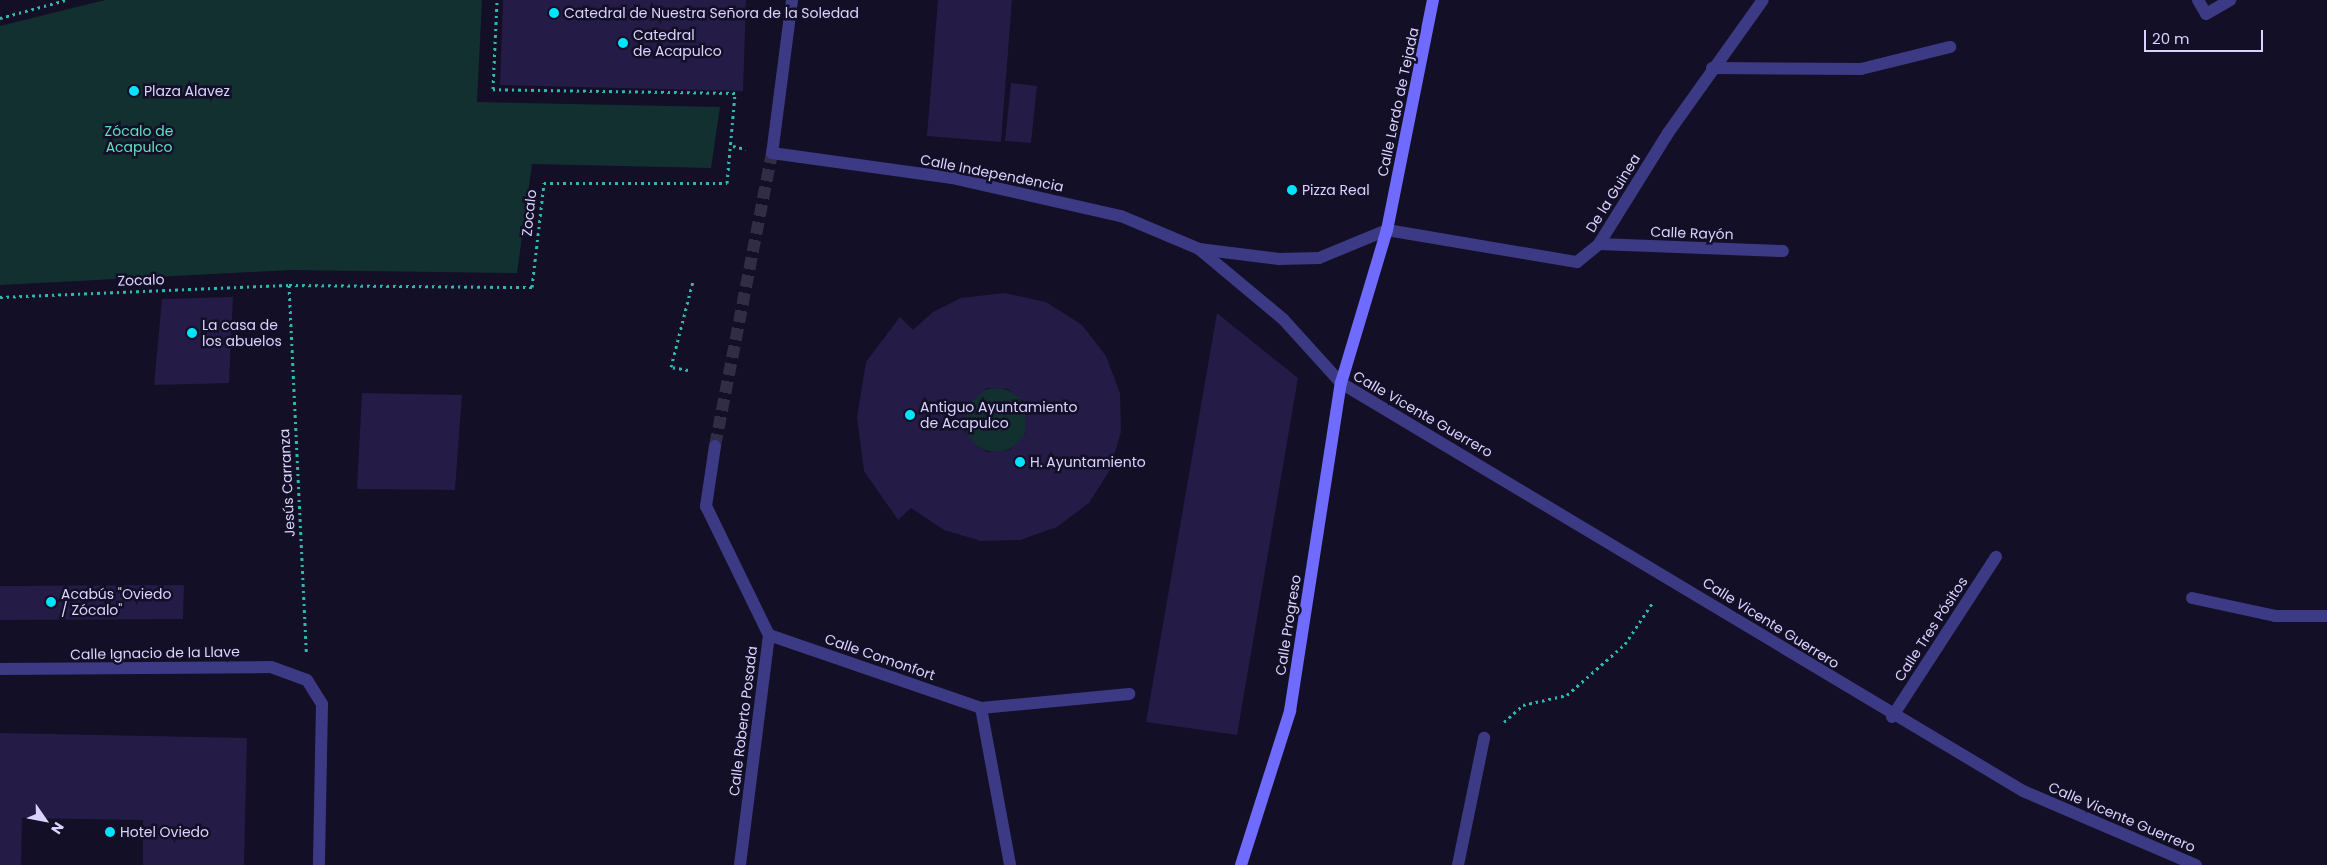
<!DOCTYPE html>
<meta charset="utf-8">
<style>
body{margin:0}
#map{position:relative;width:2327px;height:865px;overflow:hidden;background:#130f26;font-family:Poppins,sans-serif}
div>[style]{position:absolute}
.green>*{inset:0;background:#12302f}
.round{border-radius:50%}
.building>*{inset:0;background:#241b47}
.street-tunnel>*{height:12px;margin-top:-6px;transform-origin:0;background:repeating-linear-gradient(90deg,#312d47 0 12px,transparent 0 18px)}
.path>*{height:3px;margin-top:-1.5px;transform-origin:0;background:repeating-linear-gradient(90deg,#2fb8b0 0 2.5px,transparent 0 6.5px)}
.street>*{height:12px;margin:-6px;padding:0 6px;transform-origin:6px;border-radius:6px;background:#3d3a85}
.secondary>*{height:12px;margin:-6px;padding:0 6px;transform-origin:6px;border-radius:6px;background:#6f6bff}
.dots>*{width:14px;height:14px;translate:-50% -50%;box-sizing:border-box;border:2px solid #130f26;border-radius:50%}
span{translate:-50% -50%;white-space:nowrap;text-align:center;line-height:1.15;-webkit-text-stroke:5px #130f26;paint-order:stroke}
.poi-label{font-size:14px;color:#d9d4ff}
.left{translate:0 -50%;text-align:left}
.street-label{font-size:14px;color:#d9d4ff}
.park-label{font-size:14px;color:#5fe0c0}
.north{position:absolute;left:20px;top:795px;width:50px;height:50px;-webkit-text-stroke:4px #130f26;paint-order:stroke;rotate:123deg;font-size:14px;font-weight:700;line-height:20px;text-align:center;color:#d9d4ff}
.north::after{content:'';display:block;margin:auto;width:18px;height:22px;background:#d9d4ff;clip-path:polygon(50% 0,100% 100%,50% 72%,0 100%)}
.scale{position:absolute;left:2144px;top:30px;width:119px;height:22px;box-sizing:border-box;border:2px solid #d9d4ff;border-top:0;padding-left:6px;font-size:15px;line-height:18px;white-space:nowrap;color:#d9d4ff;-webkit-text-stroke:4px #130f26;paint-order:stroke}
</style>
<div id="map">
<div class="green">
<i style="clip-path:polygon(105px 0,482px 0,477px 102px,720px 107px,711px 168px,532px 164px,517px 273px,291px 270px,0 285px,0 26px)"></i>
<i class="round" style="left:964px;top:388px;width:64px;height:64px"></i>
</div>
<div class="building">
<i style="clip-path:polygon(503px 0,746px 0,743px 91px,500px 85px)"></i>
<i style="clip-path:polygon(938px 0,1012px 0,1001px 142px,927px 136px)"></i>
<i style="clip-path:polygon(1011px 83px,1037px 86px,1031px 143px,1005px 141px)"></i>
<i style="clip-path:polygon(evenodd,1004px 293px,1046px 302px,1082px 325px,1106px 356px,1120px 393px,1121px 432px,1110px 470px,1089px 503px,1057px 527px,1020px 540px,981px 541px,944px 530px,911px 508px,898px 520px,864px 471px,857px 417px,866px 362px,900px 317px,913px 330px,933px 312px,961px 298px,1004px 293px,987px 388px,1008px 389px,1024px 402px,1026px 433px,1010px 450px,988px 452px,978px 447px,964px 430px,964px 409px,987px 388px)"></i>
<i style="clip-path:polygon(233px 297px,229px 383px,154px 385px,162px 299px)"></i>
<i style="clip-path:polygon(1217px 313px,1298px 378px,1237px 735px,1146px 722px)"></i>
<i style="clip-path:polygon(362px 393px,462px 395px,455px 490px,357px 489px)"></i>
<i style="clip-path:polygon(184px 585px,183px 619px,0 620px,0 586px)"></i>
<i style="clip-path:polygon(0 733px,247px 738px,244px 865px,143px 865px,143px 820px,22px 818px,21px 865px,0 865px)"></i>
</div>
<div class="street-tunnel">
<i style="left:715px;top:446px;width:298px;rotate:-79deg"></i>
</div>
<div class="path">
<i style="left:0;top:18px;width:68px;rotate:-15.3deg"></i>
<i style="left:733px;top:146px;width:13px;rotate:13deg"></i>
<i style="left:289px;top:285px;width:367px;rotate:87.3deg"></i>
<i style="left:0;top:297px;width:289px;rotate:-2.4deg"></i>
<i style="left:289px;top:285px;width:243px;rotate:0.5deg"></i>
<i style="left:532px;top:287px;width:105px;rotate:-83.4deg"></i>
<i style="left:544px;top:183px;width:183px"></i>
<i style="left:727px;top:183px;width:90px;rotate:-84.9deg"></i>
<i style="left:735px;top:93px;width:242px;rotate:-179.1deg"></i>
<i style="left:493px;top:89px;width:89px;rotate:-87.4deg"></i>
<i style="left:688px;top:370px;width:17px;rotate:-170deg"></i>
<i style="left:671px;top:367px;width:89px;rotate:-75.7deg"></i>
<i style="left:1504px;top:722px;width:25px;rotate:-42deg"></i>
<i style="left:1523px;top:705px;width:45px;rotate:-12.8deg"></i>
<i style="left:1567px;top:695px;width:77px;rotate:-41.3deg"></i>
<i style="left:1625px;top:644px;width:50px;rotate:-56.3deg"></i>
</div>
<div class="street">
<i style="left:792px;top:0;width:154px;rotate:97.4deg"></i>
<i style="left:772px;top:153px;width:182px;rotate:7.9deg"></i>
<i style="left:952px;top:178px;width:173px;rotate:12.7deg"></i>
<i style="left:1121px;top:216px;width:85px;rotate:22.9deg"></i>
<i style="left:1199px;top:249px;width:81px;rotate:7.1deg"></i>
<i style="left:1279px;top:259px;width:40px;rotate:-1.4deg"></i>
<i style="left:1319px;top:258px;width:74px;rotate:-22.4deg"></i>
<i style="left:1387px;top:230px;width:193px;rotate:9.6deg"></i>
<i style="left:1577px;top:262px;width:28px;rotate:-39deg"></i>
<i style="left:1599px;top:244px;width:131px;rotate:-58.1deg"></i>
<i style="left:1668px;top:133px;width:163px;rotate:-54.5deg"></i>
<i style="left:2198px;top:0;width:16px;rotate:60deg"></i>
<i style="left:2206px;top:14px;width:28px;rotate:-30deg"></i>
<i style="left:1712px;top:68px;width:149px;rotate:0.4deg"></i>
<i style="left:1861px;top:69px;width:92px;rotate:-13.9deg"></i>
<i style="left:1599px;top:244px;width:184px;rotate:2.2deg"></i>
<i style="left:1199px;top:249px;width:109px;rotate:39.8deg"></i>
<i style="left:1283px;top:319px;width:86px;rotate:47.8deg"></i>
<i style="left:1341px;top:383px;width:795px;rotate:30.89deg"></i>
<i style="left:2023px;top:791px;width:188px;rotate:23.2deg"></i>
<i style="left:715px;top:446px;width:61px;rotate:98.5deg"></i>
<i style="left:706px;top:506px;width:144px;rotate:64deg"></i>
<i style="left:769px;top:635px;width:232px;rotate:97.2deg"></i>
<i style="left:2192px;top:598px;width:85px;rotate:12.2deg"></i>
<i style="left:2275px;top:616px;width:52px"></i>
<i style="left:769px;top:635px;width:224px;rotate:19deg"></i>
<i style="left:981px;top:708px;width:149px;rotate:-5.4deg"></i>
<i style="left:0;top:669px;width:271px;rotate:-0.4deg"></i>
<i style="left:271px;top:667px;width:38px;rotate:20deg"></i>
<i style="left:307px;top:680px;width:28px;rotate:58deg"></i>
<i style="left:322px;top:704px;width:161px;rotate:91.1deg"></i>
<i style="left:981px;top:708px;width:160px;rotate:79.5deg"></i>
<i style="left:1892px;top:717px;width:191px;rotate:-57deg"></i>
<i style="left:1458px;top:865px;width:130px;rotate:-78.4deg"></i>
</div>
<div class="secondary">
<i style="left:1241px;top:865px;width:162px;rotate:-72.3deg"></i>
<i style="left:1290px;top:711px;width:332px;rotate:-81.2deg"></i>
<i style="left:1341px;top:383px;width:160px;rotate:-73.3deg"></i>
<i style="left:1387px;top:230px;width:235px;rotate:-78.7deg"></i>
</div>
<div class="dots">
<i style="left:554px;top:13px;background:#00e5ff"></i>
<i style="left:623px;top:43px;background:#00e5ff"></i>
<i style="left:134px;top:91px;background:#00e5ff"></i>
<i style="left:1292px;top:190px;background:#00e5ff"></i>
<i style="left:192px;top:333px;background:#00e5ff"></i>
<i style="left:910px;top:415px;background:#00e5ff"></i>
<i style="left:1020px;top:462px;background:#00e5ff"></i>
<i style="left:51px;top:602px;background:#00e5ff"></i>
<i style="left:110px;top:832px;background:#00e5ff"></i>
</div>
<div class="poi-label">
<span class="left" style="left:564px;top:13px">Catedral de Nuestra Señora de la Soledad</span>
<span class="left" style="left:633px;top:43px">Catedral<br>de Acapulco</span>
<span class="left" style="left:144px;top:91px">Plaza Alavez</span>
<span class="left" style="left:1302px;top:190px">Pizza Real</span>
<span class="left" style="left:202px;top:333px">La casa de<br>los abuelos</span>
<span class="left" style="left:920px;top:415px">Antiguo Ayuntamiento<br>de Acapulco</span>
<span class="left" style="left:1030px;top:462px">H. Ayuntamiento</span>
<span class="left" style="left:61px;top:602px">Acabús "Oviedo<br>/ Zócalo"</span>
<span class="left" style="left:120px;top:832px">Hotel Oviedo</span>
</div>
<div class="street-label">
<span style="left:1398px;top:102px;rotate:-78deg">Calle Lerdo de Tejada</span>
<span style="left:992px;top:173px;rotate:11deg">Calle Independencia</span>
<span style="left:1613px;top:193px;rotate:-58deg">De la Guinea</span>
<span style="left:529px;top:213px;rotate:-84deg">Zocalo</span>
<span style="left:1692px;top:233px;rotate:2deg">Calle Rayón</span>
<span style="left:141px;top:280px;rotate:-2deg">Zocalo</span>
<span style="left:1423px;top:414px;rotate:30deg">Calle Vicente Guerrero</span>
<span style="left:287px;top:483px;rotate:-93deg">Jesús Carranza</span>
<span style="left:1771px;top:623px;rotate:32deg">Calle Vicente Guerrero</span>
<span style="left:1288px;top:625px;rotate:-81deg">Calle Progreso</span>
<span style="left:1931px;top:629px;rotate:-57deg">Calle Tres Pósitos</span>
<span style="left:155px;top:653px;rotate:-1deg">Calle Ignacio de la Llave</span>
<span style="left:880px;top:657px;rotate:19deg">Calle Comonfort</span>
<span style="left:743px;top:721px;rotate:-83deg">Calle Roberto Posada</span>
<span style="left:2122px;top:817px;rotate:23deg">Calle Vicente Guerrero</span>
</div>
<div class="park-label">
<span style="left:139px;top:139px">Zócalo de<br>Acapulco</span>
</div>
<div class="north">N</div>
<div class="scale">20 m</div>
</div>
